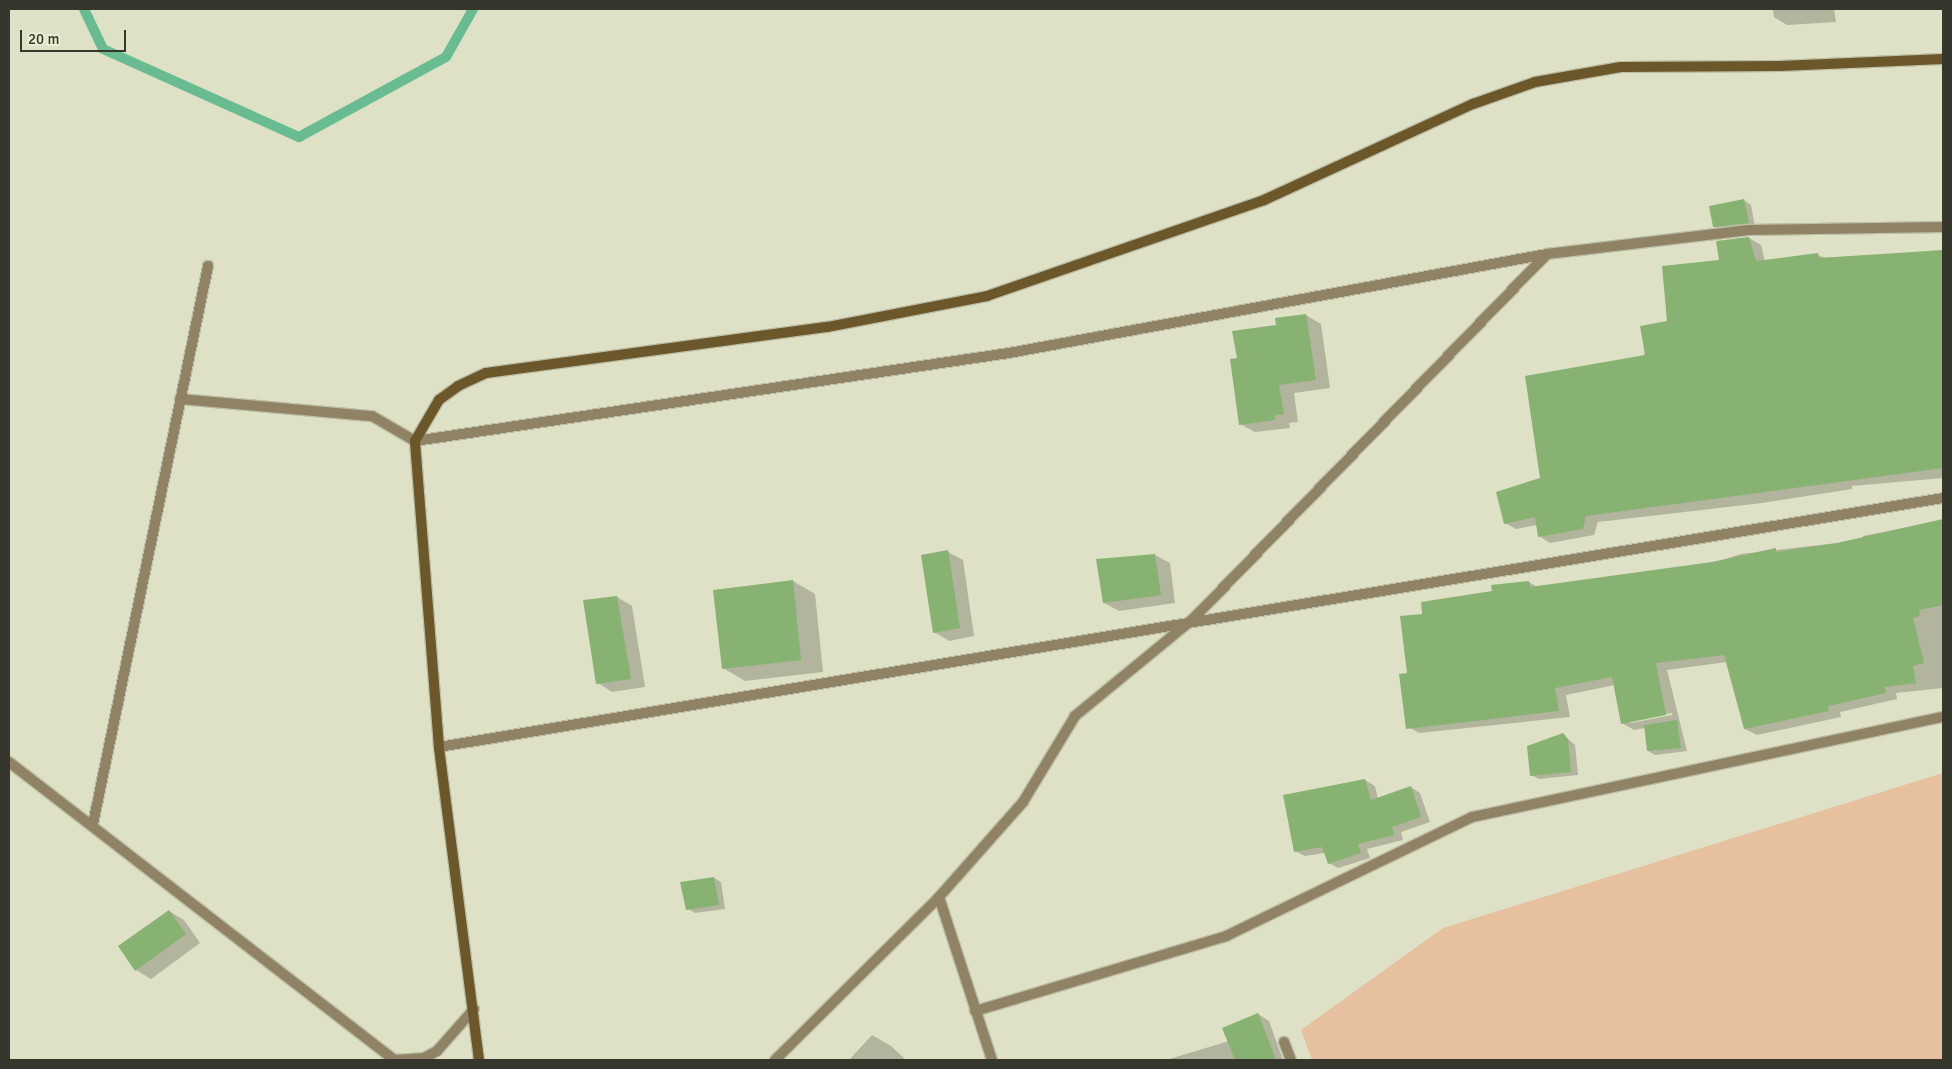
<!DOCTYPE html>
<style>
body{margin:0}
#map{position:relative;width:1952px;height:1069px;overflow:hidden;background:#dfe1c6;font-family:Signika,sans-serif}
div>[style]{position:absolute}
.green>*{inset:0;background:#e7c0a0}
.shadow>*{inset:0;background:#0003}
.stream>*{height:10px;margin:-5px;padding:0 5px;transform-origin:5px;border-radius:5px;background:#69bb92}
.building>*{inset:0;background:#87b272}
.roads{filter:drop-shadow(1px 0 #bdbfa7) drop-shadow(-1px 0 #bdbfa7) drop-shadow(0 1px #bdbfa7) drop-shadow(0 -1px #bdbfa7)}
.street>*{height:10px;margin:-5px;padding:0 5px;transform-origin:5px;border-radius:5px;background:#908365}
.secondary>*{height:10px;margin:-5px;padding:0 5px;transform-origin:5px;border-radius:5px;background:#6b5729}
span{translate:-50% -50%;white-space:nowrap;text-align:center;line-height:1.15;-webkit-text-stroke:4px #eceed3;paint-order:stroke}
.frame{position:absolute;inset:0;border:10px solid #35362c;pointer-events:none}
.scale{position:absolute;left:20px;top:30px;width:106px;height:22px;box-sizing:border-box;border:2px solid #35362c;border-top:0;padding-left:6px;font-size:15px;line-height:18px;white-space:nowrap;color:#35362c;-webkit-text-stroke:4px #eceed3;paint-order:stroke}
</style>
<div id="map">
<div class="green">
<i style="clip-path:polygon(1943px 773px,1943px 1060px,1312px 1060px,1301px 1030px,1443px 928px)"></i>
</div>
<div class="shadow">
<i style="clip-path:polygon(1773px 9px,1834px 9px,1836px 22px,1787px 25px,1774px 17px)"></i>
<i style="clip-path:polygon(1744px 200px,1751px 205px,1755px 227px,1721px 231px,1714px 227px)"></i>
<i style="clip-path:polygon(1749px 238px,1761px 245px,1765px 261px,1818px 255px,1825px 258px,1943px 251px,1943px 478px,1852px 486px,1852px 489px,1762px 503px,1598px 522px,1594px 535px,1550px 543px,1539px 536px,1537px 525px,1516px 529px,1505px 523px,1721px 261px)"></i>
<i style="clip-path:polygon(1306px 315px,1321px 324px,1330px 388px,1294px 393px,1298px 422px,1289px 423px,1290px 428px,1255px 432px,1240px 424px,1238px 359px,1278px 326px)"></i>
<i style="clip-path:polygon(evenodd,1943px 520px,1943px 688px,1896px 693px,1897px 699px,1840px 712px,1841px 717px,1757px 735px,1745px 729px,1727px 662px,1667px 670px,1687px 751px,1655px 755px,1648px 751px,1645px 728px,1634px 730px,1622px 723px,1615px 685px,1566px 695px,1570px 717px,1419px 733px,1407px 726px,1408px 674px,1424px 615px,1529px 582px,1537px 587px,1713px 563px,1741px 554px,1864px 540px,1863px 536px,1943px 520px,1672px 713px,1672px 715px,1631px 723px,1631px 721px,1672px 713px)"></i>
<i style="clip-path:polygon(948px 552px,963px 560px,974px 636px,949px 641px,934px 632px)"></i>
<i style="clip-path:polygon(1155px 555px,1170px 563px,1175px 603px,1119px 611px,1104px 603px)"></i>
<i style="clip-path:polygon(793px 581px,815px 594px,823px 672px,745px 681px,723px 668px)"></i>
<i style="clip-path:polygon(617px 597px,632px 606px,645px 687px,612px 692px,598px 683px)"></i>
<i style="clip-path:polygon(1563px 735px,1575px 745px,1578px 775px,1539px 779px,1531px 775px)"></i>
<i style="clip-path:polygon(1365px 780px,1375px 786px,1378px 799px,1411px 787px,1420px 793px,1430px 822px,1401px 832px,1403px 840px,1367px 849px,1370px 858px,1338px 868px,1329px 863px,1325px 853px,1305px 856px,1295px 851px)"></i>
<i style="clip-path:polygon(714px 878px,721px 882px,725px 909px,695px 913px,688px 909px)"></i>
<i style="clip-path:polygon(169px 911px,184px 920px,200px 943px,151px 979px,136px 970px)"></i>
<i style="clip-path:polygon(1258px 1014px,1269px 1021px,1283px 1060px,1166px 1060px,1229px 1041px)"></i>
<i style="clip-path:polygon(872px 1035px,891px 1046px,906px 1060px,849px 1060px)"></i>
</div>
<div class="stream">
<i style="left:84px;top:9px;width:44px;rotate:64.6deg"></i>
<i style="left:103px;top:49px;width:215px;rotate:24.2deg"></i>
<i style="left:299px;top:137px;width:167px;rotate:-28.6deg"></i>
<i style="left:446px;top:57px;width:55px;rotate:-60.6deg"></i>
</div>
<div class="building">
<i style="clip-path:polygon(1744px 199px,1749px 223px,1713px 227px,1709px 206px)"></i>
<i style="clip-path:polygon(1749px 237px,1756px 261px,1818px 253px,1819px 258px,1943px 250px,1943px 468px,1586px 516px,1583px 529px,1538px 537px,1535px 517px,1504px 524px,1496px 492px,1540px 478px,1525px 376px,1645px 355px,1640px 326px,1667px 321px,1662px 266px,1719px 260px,1716px 241px)"></i>
<i style="clip-path:polygon(1306px 314px,1316px 380px,1279px 385px,1284px 414px,1275px 415px,1275px 420px,1239px 425px,1230px 359px,1237px 358px,1232px 331px,1276px 325px,1275px 318px)"></i>
<i style="clip-path:polygon(1943px 519px,1943px 605px,1919px 610px,1920px 616px,1913px 618px,1924px 663px,1913px 666px,1916px 683px,1885px 687px,1886px 693px,1828px 706px,1829px 711px,1744px 729px,1724px 655px,1656px 663px,1666px 715px,1621px 724px,1612px 677px,1555px 688px,1559px 711px,1406px 729px,1399px 674px,1407px 673px,1400px 616px,1422px 614px,1421px 602px,1492px 591px,1491px 585px,1529px 581px,1530px 587px,1712px 562px,1776px 548px,1776px 552px,1837px 543px)"></i>
<i style="clip-path:polygon(948px 550px,960px 628px,933px 633px,921px 555px)"></i>
<i style="clip-path:polygon(1155px 554px,1161px 595px,1103px 603px,1096px 559px)"></i>
<i style="clip-path:polygon(793px 580px,801px 660px,722px 669px,713px 590px)"></i>
<i style="clip-path:polygon(617px 596px,631px 679px,596px 684px,583px 600px)"></i>
<i style="clip-path:polygon(1677px 720px,1681px 748px,1647px 751px,1644px 725px)"></i>
<i style="clip-path:polygon(1563px 733px,1568px 739px,1571px 772px,1530px 776px,1527px 746px)"></i>
<i style="clip-path:polygon(1365px 779px,1371px 800px,1411px 786px,1421px 817px,1392px 827px,1394px 835px,1358px 844px,1361px 853px,1328px 864px,1322px 847px,1294px 852px,1283px 795px)"></i>
<i style="clip-path:polygon(714px 877px,719px 905px,686px 910px,680px 882px)"></i>
<i style="clip-path:polygon(169px 910px,186px 934px,135px 971px,118px 946px)"></i>
<i style="clip-path:polygon(1258px 1013px,1276px 1060px,1235px 1060px,1222px 1028px)"></i>
</div>
<div class="roads">
<div class="street">
<i style="left:180px;top:399px;width:193px;rotate:5.1deg"></i>
<i style="left:372px;top:416px;width:50px;rotate:30.2deg"></i>
<i style="left:415px;top:441px;width:600px;rotate:-8.43deg"></i>
<i style="left:1009px;top:353px;width:547px;rotate:-10.43deg"></i>
<i style="left:1547px;top:254px;width:203px;rotate:-6.8deg"></i>
<i style="left:1749px;top:230px;width:194px;rotate:-0.9deg"></i>
<i style="left:439px;top:747px;width:1524px;rotate:-9.4deg"></i>
<i style="left:9px;top:762px;width:488px;rotate:37.7deg"></i>
<i style="left:93px;top:824px;width:570px;rotate:-78.35deg"></i>
<i style="left:939px;top:897px;width:171px;rotate:72deg"></i>
<i style="left:975px;top:1011px;width:262px;rotate:-16.6deg"></i>
<i style="left:1226px;top:936px;width:273px;rotate:-25.8deg"></i>
<i style="left:1472px;top:817px;width:481px;rotate:-12deg"></i>
<i style="left:1284px;top:1042px;width:19px;rotate:69deg"></i>
<i style="left:395px;top:1060px;width:29px;rotate:-4deg"></i>
<i style="left:424px;top:1058px;width:15px;rotate:-28deg"></i>
<i style="left:437px;top:1051px;width:56px;rotate:-48.6deg"></i>
<i style="left:775px;top:1060px;width:231px;rotate:-44.8deg"></i>
<i style="left:939px;top:897px;width:127px;rotate:-48.5deg"></i>
<i style="left:1023px;top:802px;width:100px;rotate:-58.8deg"></i>
<i style="left:1075px;top:716px;width:153px;rotate:-39.4deg"></i>
<i style="left:1193px;top:619px;width:508px;rotate:-45.88deg"></i>
</div>
<div class="secondary">
<i style="left:479px;top:1060px;width:316px;rotate:-97.3deg"></i>
<i style="left:439px;top:747px;width:307px;rotate:-94.5deg"></i>
<i style="left:415px;top:441px;width:48px;rotate:-59.7deg"></i>
<i style="left:439px;top:400px;width:24px;rotate:-36deg"></i>
<i style="left:458px;top:386px;width:31px;rotate:-25deg"></i>
<i style="left:486px;top:373px;width:345px;rotate:-7.7deg"></i>
<i style="left:828px;top:327px;width:162px;rotate:-11deg"></i>
<i style="left:987px;top:296px;width:293px;rotate:-19.1deg"></i>
<i style="left:1264px;top:200px;width:230px;rotate:-24.7deg"></i>
<i style="left:1473px;top:104px;width:66px;rotate:-19.5deg"></i>
<i style="left:1535px;top:82px;width:87px;rotate:-9.9deg"></i>
<i style="left:1621px;top:67px;width:159px;rotate:-0.4deg"></i>
<i style="left:1780px;top:66px;width:163px;rotate:-2.5deg"></i>
</div>
</div>
<div class="frame"></div>
<div class="scale">20 m</div>
</div>
